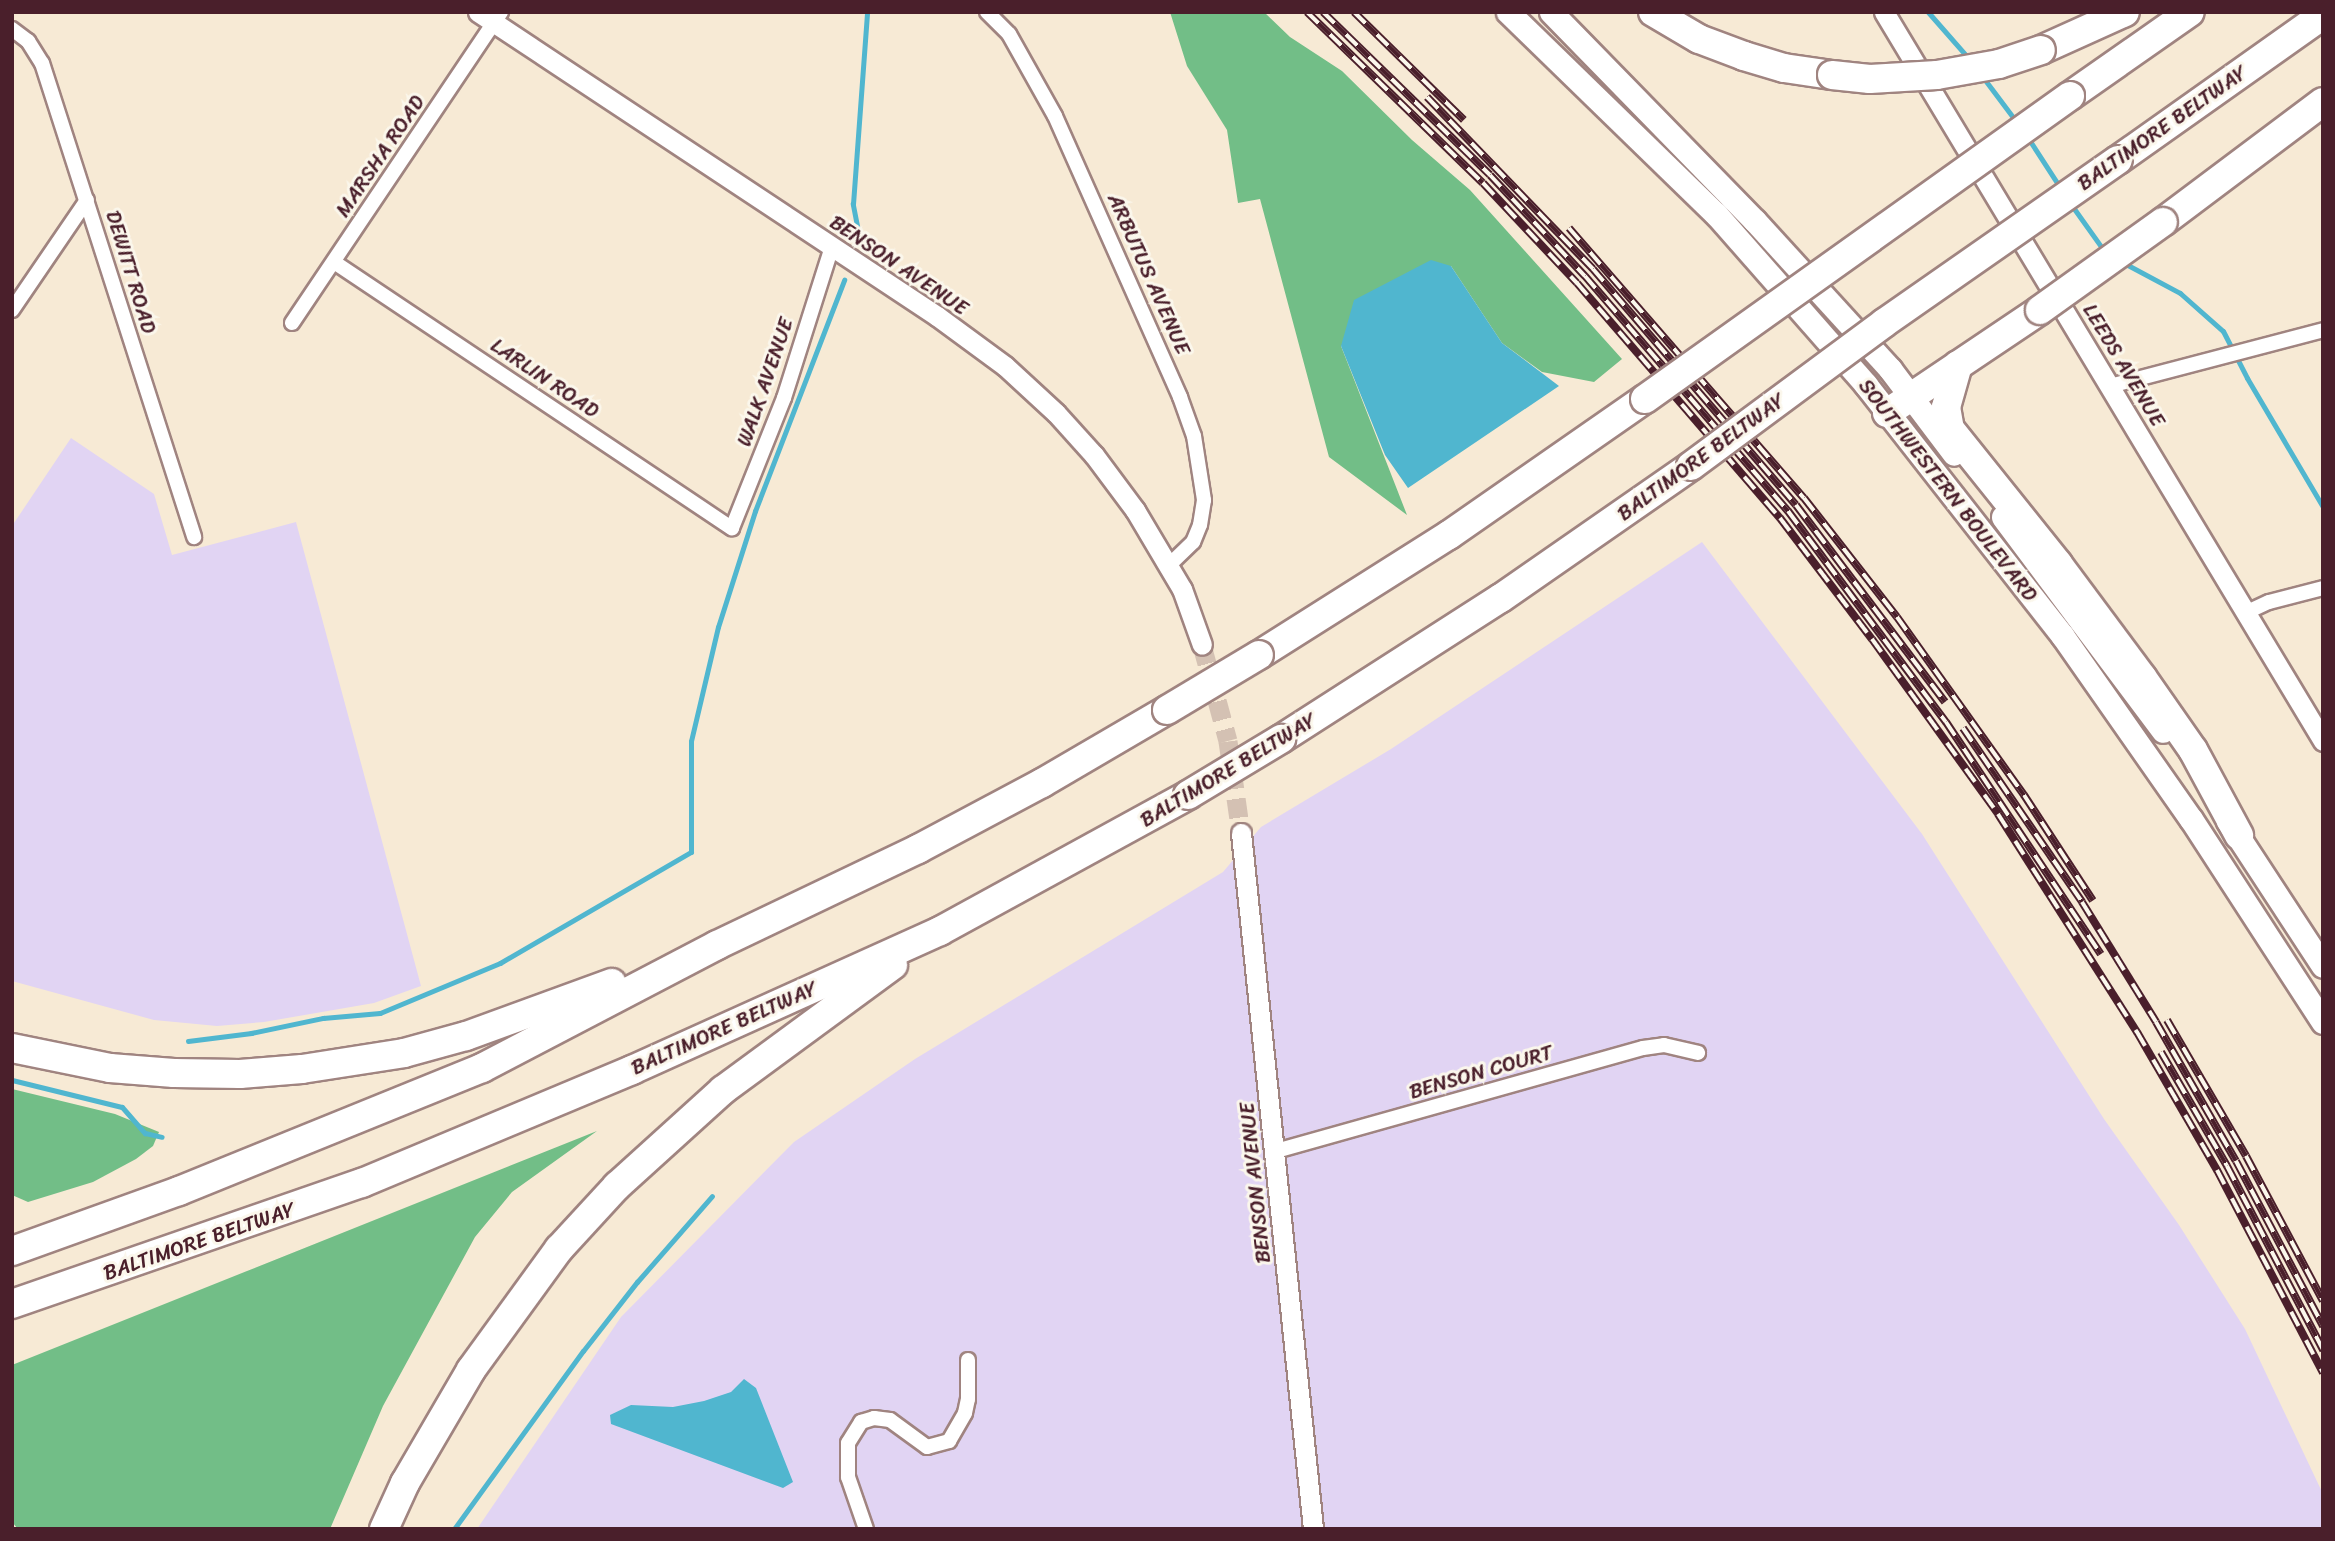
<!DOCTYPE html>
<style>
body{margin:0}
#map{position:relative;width:2335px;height:1541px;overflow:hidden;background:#f7ead5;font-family:Sriracha,sans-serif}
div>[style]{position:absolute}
.built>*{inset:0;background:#e1d4f3}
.forest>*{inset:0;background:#72be87}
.water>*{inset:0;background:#50b6cf}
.stream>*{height:5px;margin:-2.5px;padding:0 2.5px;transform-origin:2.5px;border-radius:2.5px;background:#50b6cf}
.tertiary-tunnel>*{height:19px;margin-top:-9.5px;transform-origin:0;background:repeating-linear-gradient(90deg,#d4c1b3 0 19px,transparent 0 29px)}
.roads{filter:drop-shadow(2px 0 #a08480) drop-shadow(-2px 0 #a08480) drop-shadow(0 2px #a08480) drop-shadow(0 -2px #a08480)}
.minor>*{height:14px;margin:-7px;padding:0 7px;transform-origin:7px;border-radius:7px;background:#fff}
.tertiary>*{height:19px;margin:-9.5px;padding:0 9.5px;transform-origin:9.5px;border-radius:9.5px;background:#fff}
.primary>*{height:23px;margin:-11.5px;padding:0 11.5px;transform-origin:11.5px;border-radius:11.5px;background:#fff}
.motorway>*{height:28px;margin:-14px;padding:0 14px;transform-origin:14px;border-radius:14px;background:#fff}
.rail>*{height:8px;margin-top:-4px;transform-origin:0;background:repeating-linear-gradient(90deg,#fbf7ec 0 16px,#4a1f2b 0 32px);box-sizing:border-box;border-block:2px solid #4a1f2b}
.bridges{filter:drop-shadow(2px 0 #a08480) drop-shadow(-2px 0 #a08480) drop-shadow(0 2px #a08480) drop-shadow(0 -2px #a08480)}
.motorway-bridge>*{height:28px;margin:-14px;padding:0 14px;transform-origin:14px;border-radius:14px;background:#fff}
span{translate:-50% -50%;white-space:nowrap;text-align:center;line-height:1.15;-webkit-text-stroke:6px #fbf7ec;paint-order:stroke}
.street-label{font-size:21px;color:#4a1f2b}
.frame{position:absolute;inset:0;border:14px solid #4a1f2b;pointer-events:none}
</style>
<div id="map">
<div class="built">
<i style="clip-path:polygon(71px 438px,154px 494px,172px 555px,296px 522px,421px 986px,374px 1003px,264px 1022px,217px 1026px,154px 1020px,12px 981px,12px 526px)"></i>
<i style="clip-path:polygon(1702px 542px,1922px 834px,2104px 1119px,2179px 1225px,2245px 1329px,2323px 1494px,2323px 1529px,477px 1529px,621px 1317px,794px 1142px,915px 1059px,1223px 872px,1261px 827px,1391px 749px)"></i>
</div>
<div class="forest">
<i style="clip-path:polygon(1170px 12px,1264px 12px,1290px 37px,1342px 71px,1412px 140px,1470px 190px,1622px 359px,1594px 382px,1542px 372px,1502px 343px,1451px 266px,1341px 346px,1407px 515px,1329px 457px,1260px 199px,1238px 203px,1227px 130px,1187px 66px)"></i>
<i style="clip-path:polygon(12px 1089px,115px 1114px,159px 1132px,153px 1146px,136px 1159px,93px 1182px,28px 1202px,12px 1195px)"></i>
<i style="clip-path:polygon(597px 1131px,512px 1192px,475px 1237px,383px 1406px,330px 1529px,18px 1529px,12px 1522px,12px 1365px)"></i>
</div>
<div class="water">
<i style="clip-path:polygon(1431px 260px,1451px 266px,1502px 343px,1559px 386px,1408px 488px,1385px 455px,1341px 346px,1354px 300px)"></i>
<i style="clip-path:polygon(744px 1379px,756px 1388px,793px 1482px,783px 1488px,611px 1424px,610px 1415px,631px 1405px,673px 1407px,704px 1401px,731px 1392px)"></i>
</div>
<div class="stream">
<i style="left:1928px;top:12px;width:64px;rotate:48.8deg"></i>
<i style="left:1982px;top:76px;width:60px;rotate:53.1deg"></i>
<i style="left:2028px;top:138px;width:61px;rotate:57.1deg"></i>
<i style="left:2070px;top:203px;width:60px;rotate:54.5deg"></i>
<i style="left:859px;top:236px;width:33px;rotate:-101deg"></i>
<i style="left:853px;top:204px;width:193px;rotate:-85.8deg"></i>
<i style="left:2122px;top:262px;width:66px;rotate:28.1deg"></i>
<i style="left:2180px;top:293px;width:57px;rotate:41.5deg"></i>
<i style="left:2223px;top:331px;width:53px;rotate:62.9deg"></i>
<i style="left:2247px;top:378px;width:150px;rotate:59.5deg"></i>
<i style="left:188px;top:1041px;width:64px;rotate:-7.2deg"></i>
<i style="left:251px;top:1033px;width:74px;rotate:-11.8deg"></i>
<i style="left:323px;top:1018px;width:57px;rotate:-5deg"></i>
<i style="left:380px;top:1013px;width:130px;rotate:-22.6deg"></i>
<i style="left:500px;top:963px;width:221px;rotate:-30.2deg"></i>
<i style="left:691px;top:852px;width:111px;rotate:-90deg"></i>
<i style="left:691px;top:741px;width:117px;rotate:-76.7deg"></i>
<i style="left:718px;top:627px;width:122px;rotate:-72.3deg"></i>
<i style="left:755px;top:511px;width:248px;rotate:-68.9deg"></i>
<i style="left:12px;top:1080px;width:113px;rotate:13.8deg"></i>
<i style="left:122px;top:1107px;width:35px;rotate:49deg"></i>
<i style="left:145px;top:1133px;width:17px;rotate:13deg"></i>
<i style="left:454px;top:1529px;width:220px;rotate:-54.1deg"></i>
<i style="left:583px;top:1351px;width:88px;rotate:-52deg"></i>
<i style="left:637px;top:1282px;width:114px;rotate:-48.9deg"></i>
</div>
<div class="tertiary-tunnel">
<i style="left:1202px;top:645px;width:99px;rotate:74.8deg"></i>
<i style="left:1228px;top:741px;width:93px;rotate:82deg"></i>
</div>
<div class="roads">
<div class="minor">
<i style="left:987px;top:12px;width:31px;rotate:45deg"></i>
<i style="left:1009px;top:34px;width:94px;rotate:60.7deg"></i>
<i style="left:1055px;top:116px;width:308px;rotate:66deg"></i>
<i style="left:1180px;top:397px;width:41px;rotate:70.3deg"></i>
<i style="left:1194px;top:436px;width:65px;rotate:81.1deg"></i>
<i style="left:1204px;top:500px;width:25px;rotate:99deg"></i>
<i style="left:1200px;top:525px;width:18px;rotate:112deg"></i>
<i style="left:1193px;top:542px;width:33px;rotate:136deg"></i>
<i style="left:12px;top:29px;width:20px;rotate:37deg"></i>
<i style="left:28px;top:41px;width:26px;rotate:58deg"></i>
<i style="left:42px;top:63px;width:498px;rotate:72.2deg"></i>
<i style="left:334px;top:262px;width:479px;rotate:33.8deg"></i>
<i style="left:732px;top:528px;width:140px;rotate:-68.2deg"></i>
<i style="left:784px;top:398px;width:158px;rotate:-72.4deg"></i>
<i style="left:12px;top:310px;width:133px;rotate:-55.7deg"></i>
<i style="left:292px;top:323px;width:375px;rotate:-56.1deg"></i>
<i style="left:2110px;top:386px;width:220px;rotate:-14.7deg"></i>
<i style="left:2245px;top:613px;width:26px;rotate:-25deg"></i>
<i style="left:2269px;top:602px;width:56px;rotate:-14.5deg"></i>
<i style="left:1276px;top:1151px;width:381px;rotate:-15.7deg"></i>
<i style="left:1643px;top:1048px;width:21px;rotate:-8deg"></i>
<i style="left:1664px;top:1045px;width:35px;rotate:13deg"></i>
<i style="left:866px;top:1529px;width:55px;rotate:-109.1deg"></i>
<i style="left:848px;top:1477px;width:34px;rotate:-90deg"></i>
<i style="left:848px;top:1443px;width:25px;rotate:-58deg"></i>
<i style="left:861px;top:1422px;width:14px;rotate:-17deg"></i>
<i style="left:874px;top:1418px;width:16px;rotate:7deg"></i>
<i style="left:890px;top:1420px;width:46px;rotate:36.1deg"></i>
<i style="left:927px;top:1447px;width:23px;rotate:-15deg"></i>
<i style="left:949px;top:1441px;width:32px;rotate:-60deg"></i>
<i style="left:965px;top:1413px;width:14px;rotate:-78deg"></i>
<i style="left:968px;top:1399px;width:39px;rotate:-90deg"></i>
</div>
<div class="tertiary">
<i style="left:478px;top:12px;width:551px;rotate:33.52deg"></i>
<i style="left:937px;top:316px;width:84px;rotate:36.3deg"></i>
<i style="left:1005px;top:366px;width:69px;rotate:42.7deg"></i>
<i style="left:1056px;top:413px;width:57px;rotate:47.9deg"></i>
<i style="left:1094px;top:455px;width:69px;rotate:53.3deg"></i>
<i style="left:1135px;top:510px;width:92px;rotate:59.3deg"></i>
<i style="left:1182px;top:589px;width:59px;rotate:70.3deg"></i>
<i style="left:1884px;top:12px;width:851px;rotate:58.94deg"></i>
<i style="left:1241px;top:833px;width:700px;rotate:84.09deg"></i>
</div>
<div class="primary">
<i style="left:1508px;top:12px;width:290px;rotate:44.2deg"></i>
<i style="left:1716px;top:214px;width:227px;rotate:48.7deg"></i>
<i style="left:1866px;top:385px;width:318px;rotate:51.9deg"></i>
<i style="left:2062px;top:635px;width:225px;rotate:55deg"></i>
<i style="left:2191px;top:819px;width:242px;rotate:57deg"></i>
<i style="left:1551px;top:12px;width:292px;rotate:45.7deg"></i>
<i style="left:1755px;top:221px;width:200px;rotate:47.6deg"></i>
<i style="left:1890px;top:369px;width:106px;rotate:53deg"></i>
<i style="left:2003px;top:517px;width:267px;rotate:53.2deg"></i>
<i style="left:2228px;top:821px;width:173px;rotate:56.8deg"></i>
</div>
<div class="motorway">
<i style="left:1653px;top:12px;width:53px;rotate:30.4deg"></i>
<i style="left:1699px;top:39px;width:48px;rotate:20.7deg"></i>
<i style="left:1744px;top:56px;width:42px;rotate:16.7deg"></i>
<i style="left:1784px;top:68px;width:49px;rotate:8.3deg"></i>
<i style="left:2041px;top:50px;width:92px;rotate:-24.3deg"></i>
<i style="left:2070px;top:96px;width:146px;rotate:-35deg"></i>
<i style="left:2118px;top:160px;width:251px;rotate:-35.3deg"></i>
<i style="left:2163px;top:222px;width:200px;rotate:-36.9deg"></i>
<i style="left:1958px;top:365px;width:44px;rotate:105.9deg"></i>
<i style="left:1946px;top:407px;width:22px;rotate:80deg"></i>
<i style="left:1950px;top:429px;width:173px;rotate:51.3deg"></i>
<i style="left:2058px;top:564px;width:141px;rotate:53.4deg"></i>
<i style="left:2142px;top:677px;width:89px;rotate:55.1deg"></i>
<i style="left:2193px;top:750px;width:97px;rotate:61.6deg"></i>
<i style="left:1887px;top:413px;width:184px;rotate:-33.9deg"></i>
<i style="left:1259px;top:655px;width:225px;rotate:-32.3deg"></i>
<i style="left:1449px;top:535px;width:239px;rotate:-34.8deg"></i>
<i style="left:1281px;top:739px;width:261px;rotate:-32.7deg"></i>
<i style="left:1501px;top:598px;width:231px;rotate:-34.8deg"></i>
<i style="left:12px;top:1048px;width:100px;rotate:11.5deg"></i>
<i style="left:110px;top:1068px;width:64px;rotate:4.5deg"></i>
<i style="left:174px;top:1073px;width:66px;rotate:0.9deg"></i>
<i style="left:240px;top:1074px;width:62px;rotate:-4.6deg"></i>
<i style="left:302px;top:1069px;width:103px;rotate:-8.9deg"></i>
<i style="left:404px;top:1053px;width:64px;rotate:-15.3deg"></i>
<i style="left:466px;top:1036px;width:155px;rotate:-20deg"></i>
<i style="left:12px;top:1251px;width:177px;rotate:-19.8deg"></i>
<i style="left:179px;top:1191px;width:327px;rotate:-22.1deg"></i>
<i style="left:482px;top:1068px;width:265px;rotate:-27.6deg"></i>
<i style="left:717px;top:945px;width:223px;rotate:-25.5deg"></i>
<i style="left:918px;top:849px;width:140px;rotate:-28deg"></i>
<i style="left:1042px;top:783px;width:145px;rotate:-30.3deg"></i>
<i style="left:12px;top:1304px;width:370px;rotate:-19.1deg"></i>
<i style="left:362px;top:1183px;width:293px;rotate:-22.7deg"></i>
<i style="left:632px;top:1070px;width:338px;rotate:-24.3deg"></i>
<i style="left:940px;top:931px;width:283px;rotate:-28.7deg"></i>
<i style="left:384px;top:1529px;width:51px;rotate:-65.5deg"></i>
<i style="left:405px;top:1483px;width:131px;rotate:-59.7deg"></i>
<i style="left:471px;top:1370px;width:150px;rotate:-54deg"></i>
<i style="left:559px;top:1249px;width:86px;rotate:-47.4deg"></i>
<i style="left:617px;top:1186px;width:143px;rotate:-42.2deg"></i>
<i style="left:723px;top:1090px;width:211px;rotate:-36.3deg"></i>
</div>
</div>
<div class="rail">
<i style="left:1307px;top:12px;width:245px;rotate:44.2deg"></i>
<i style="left:1483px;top:183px;width:137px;rotate:46.8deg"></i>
<i style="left:1577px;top:283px;width:311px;rotate:49.2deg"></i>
<i style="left:1780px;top:518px;width:152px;rotate:52.8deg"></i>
<i style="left:1872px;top:639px;width:216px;rotate:54.2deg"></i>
<i style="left:1998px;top:814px;width:259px;rotate:57.5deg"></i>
<i style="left:2137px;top:1032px;width:160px;rotate:59.9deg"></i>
<i style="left:2217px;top:1170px;width:229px;rotate:62.4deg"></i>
<i style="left:1323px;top:12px;width:233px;rotate:44.3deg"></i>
<i style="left:1490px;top:175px;width:139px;rotate:46.8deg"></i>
<i style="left:1585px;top:276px;width:311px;rotate:49.2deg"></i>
<i style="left:1788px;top:511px;width:264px;rotate:53.2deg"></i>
<i style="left:1946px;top:722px;width:279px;rotate:56.3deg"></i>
<i style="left:1354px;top:12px;width:154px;rotate:44.5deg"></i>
<i style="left:1427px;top:97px;width:239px;rotate:46deg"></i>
<i style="left:1593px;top:269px;width:311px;rotate:49.3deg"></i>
<i style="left:1796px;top:505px;width:247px;rotate:52.9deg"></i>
<i style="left:1569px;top:228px;width:358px;rotate:49deg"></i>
<i style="left:1804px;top:498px;width:151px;rotate:52deg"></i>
<i style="left:1897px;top:617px;width:219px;rotate:54.5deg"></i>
<i style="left:2024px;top:795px;width:126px;rotate:56.9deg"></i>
<i style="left:1963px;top:728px;width:211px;rotate:55.6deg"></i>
<i style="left:2082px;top:902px;width:141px;rotate:58.3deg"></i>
<i style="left:2156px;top:1022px;width:160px;rotate:60.1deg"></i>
<i style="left:2236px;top:1161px;width:187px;rotate:62.2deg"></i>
<i style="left:2167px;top:1020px;width:157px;rotate:59.8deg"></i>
<i style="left:2246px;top:1156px;width:164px;rotate:62deg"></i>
<i style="left:2161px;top:1052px;width:132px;rotate:59.9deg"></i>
<i style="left:2227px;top:1166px;width:208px;rotate:62.4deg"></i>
</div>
<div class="bridges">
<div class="motorway-bridge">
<i style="left:1832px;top:75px;width:38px;rotate:6deg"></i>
<i style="left:1870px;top:79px;width:67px;rotate:-3.4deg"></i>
<i style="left:1937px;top:75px;width:63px;rotate:-10.1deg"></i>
<i style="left:1999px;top:64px;width:44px;rotate:-18.4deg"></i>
<i style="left:2040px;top:310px;width:151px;rotate:-35.6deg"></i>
<i style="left:1645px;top:399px;width:522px;rotate:-35.49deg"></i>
<i style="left:1691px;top:466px;width:240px;rotate:-36.5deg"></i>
<i style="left:1884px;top:323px;width:285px;rotate:-34.9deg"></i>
<i style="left:1167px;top:710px;width:107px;rotate:-30.9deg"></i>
<i style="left:1188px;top:795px;width:109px;rotate:-31.1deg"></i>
</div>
</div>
<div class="street-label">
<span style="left:2162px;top:128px;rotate:-35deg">BALTIMORE BELTWAY</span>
<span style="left:380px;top:156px;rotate:-56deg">MARSHA ROAD</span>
<span style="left:899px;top:265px;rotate:34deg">BENSON AVENUE</span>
<span style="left:131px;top:272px;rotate:73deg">DEWITT ROAD</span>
<span style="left:1149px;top:274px;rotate:66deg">ARBUTUS AVENUE</span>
<span style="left:2124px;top:365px;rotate:59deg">LEEDS AVENUE</span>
<span style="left:545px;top:378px;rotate:34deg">LARLIN ROAD</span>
<span style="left:765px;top:382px;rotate:-71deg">WALK AVENUE</span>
<span style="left:1701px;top:457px;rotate:-36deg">BALTIMORE BELTWAY</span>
<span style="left:1948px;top:490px;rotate:52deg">SOUTHWESTERN BOULEVARD</span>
<span style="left:1228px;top:770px;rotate:-31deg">BALTIMORE BELTWAY</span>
<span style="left:724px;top:1028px;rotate:-24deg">BALTIMORE BELTWAY</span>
<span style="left:1481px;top:1072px;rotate:-16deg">BENSON COURT</span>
<span style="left:1255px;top:1183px;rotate:-96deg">BENSON AVENUE</span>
<span style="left:199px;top:1241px;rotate:-19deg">BALTIMORE BELTWAY</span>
</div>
<div class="frame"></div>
</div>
